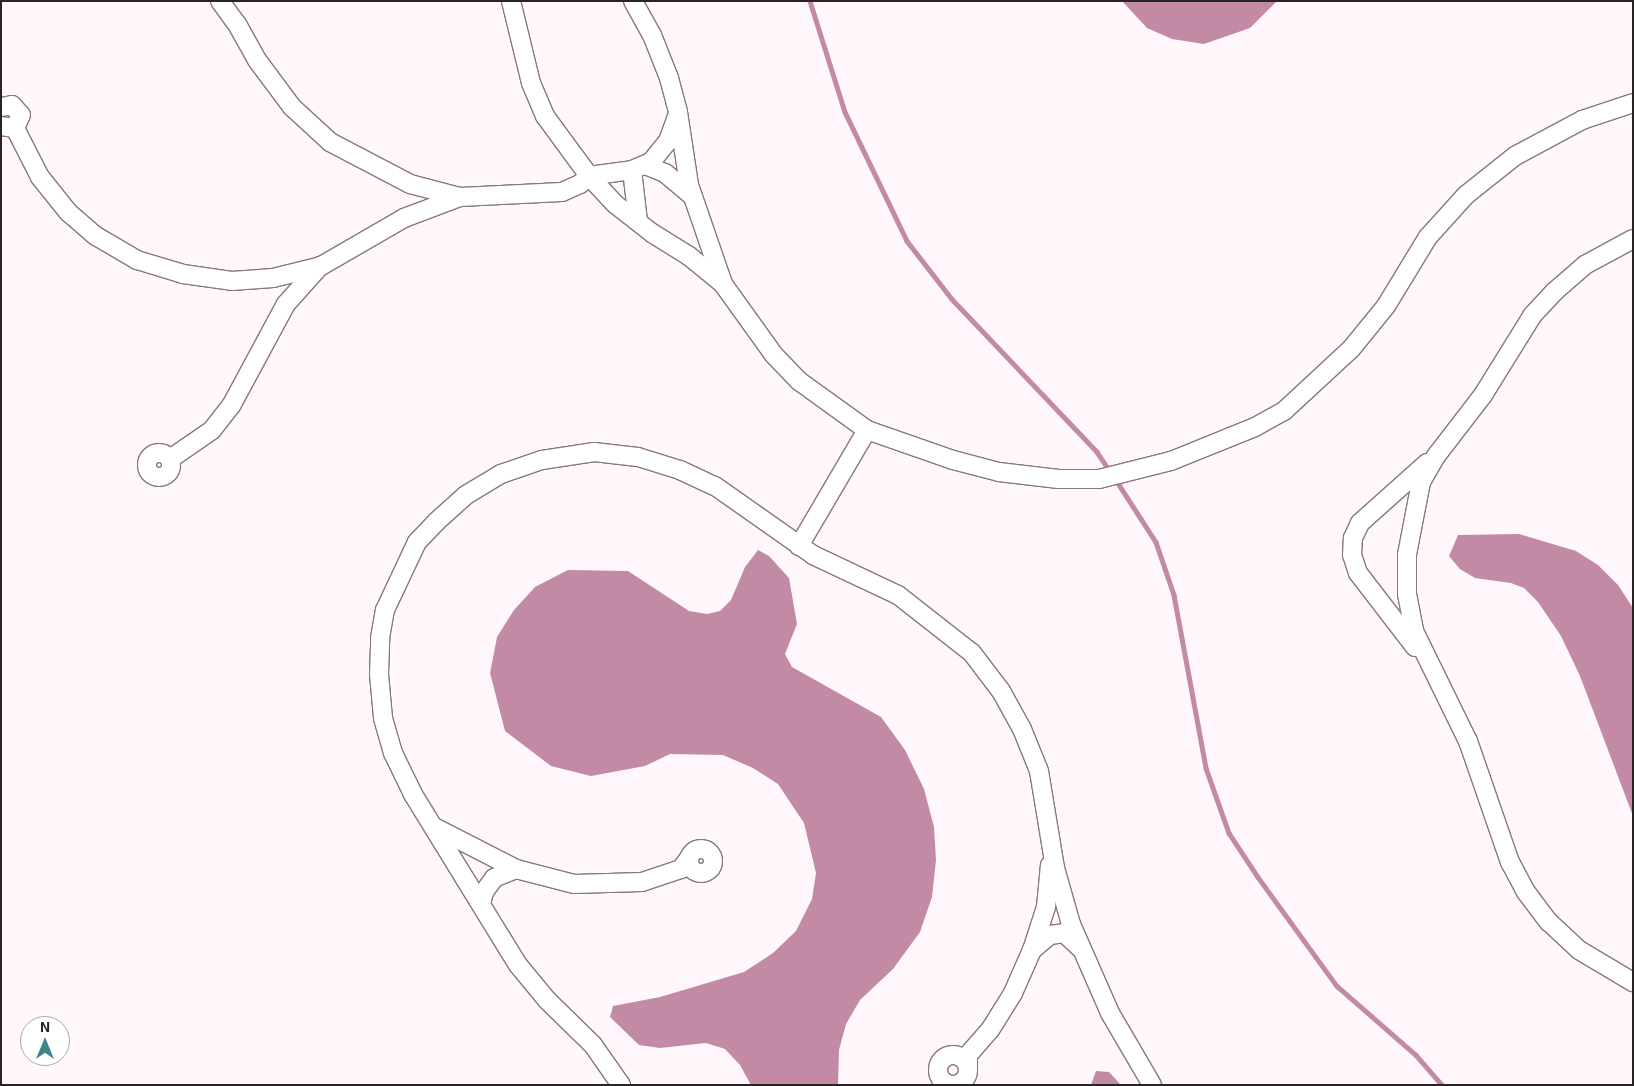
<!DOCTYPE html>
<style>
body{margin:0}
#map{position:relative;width:1634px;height:1086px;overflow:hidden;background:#fff7fb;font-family:"Exo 2",sans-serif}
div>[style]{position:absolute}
.water>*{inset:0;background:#c38aa6}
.stream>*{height:4.5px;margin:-2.25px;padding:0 2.25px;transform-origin:2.25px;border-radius:2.25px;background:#c38aa6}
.roads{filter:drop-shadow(1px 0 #88777f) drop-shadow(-1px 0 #88777f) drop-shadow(0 1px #88777f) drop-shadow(0 -1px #88777f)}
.minor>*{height:18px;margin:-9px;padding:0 9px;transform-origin:9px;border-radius:9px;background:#fff}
.minor>.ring{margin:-9px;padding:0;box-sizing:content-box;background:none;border:18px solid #fff;border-radius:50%}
span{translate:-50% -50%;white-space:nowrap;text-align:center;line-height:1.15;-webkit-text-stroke:5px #fff;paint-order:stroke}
.frame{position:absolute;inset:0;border:2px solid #2a2326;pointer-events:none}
.north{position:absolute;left:20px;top:1016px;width:50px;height:50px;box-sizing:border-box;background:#fff;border:1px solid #aaa7a8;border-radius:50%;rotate:0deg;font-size:14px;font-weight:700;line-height:20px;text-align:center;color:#2a2326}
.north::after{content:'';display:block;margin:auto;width:18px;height:22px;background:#3d8588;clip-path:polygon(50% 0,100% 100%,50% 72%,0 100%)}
</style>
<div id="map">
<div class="water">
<i style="clip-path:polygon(1122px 1px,1277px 1px,1250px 28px,1204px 44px,1172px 39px,1147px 28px)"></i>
<i style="clip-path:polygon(1519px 534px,1576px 551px,1598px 565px,1618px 585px,1633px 608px,1633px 816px,1580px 676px,1561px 636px,1538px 602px,1524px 588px,1511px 583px,1475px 578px,1460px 569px,1449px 556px,1458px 535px)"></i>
<i style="clip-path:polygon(758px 550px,769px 556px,789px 578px,797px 624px,785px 654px,792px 667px,881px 717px,905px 750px,924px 789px,934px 827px,936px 860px,932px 897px,920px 932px,893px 969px,860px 1000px,846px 1024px,839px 1050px,838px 1085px,751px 1085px,740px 1065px,725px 1049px,706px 1043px,660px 1048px,639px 1045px,610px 1017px,613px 1006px,660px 997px,744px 972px,773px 953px,796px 931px,812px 899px,816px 873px,804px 823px,778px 784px,753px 768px,723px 755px,670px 754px,645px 766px,591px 776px,551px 766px,505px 731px,490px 673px,497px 637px,514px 610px,535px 587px,568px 570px,628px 571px,689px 611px,707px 614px,720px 611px,731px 600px,745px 567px)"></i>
<i style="clip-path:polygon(1096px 1071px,1109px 1072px,1121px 1085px,1091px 1085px)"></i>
</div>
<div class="stream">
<i style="left:810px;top:1px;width:116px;rotate:72.5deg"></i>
<i style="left:845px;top:112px;width:143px;rotate:64.3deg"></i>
<i style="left:907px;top:241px;width:73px;rotate:52.2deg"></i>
<i style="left:952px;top:299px;width:211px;rotate:46.5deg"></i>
<i style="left:1097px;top:452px;width:23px;rotate:56deg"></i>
<i style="left:1116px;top:480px;width:74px;rotate:57.2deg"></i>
<i style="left:1156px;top:542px;width:56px;rotate:71.2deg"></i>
<i style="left:1174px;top:595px;width:176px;rotate:79.5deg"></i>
<i style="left:1206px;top:768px;width:69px;rotate:70.5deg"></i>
<i style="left:1229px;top:833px;width:53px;rotate:56.6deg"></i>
<i style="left:1258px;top:877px;width:135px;rotate:54.1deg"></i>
<i style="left:1337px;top:986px;width:105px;rotate:41.1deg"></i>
<i style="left:1416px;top:1055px;width:40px;rotate:49deg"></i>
</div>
<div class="roads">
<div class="minor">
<i style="left:220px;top:1px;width:29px;rotate:54deg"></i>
<i style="left:237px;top:24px;width:41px;rotate:60.9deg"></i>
<i style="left:257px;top:60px;width:59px;rotate:53.3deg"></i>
<i style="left:292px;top:107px;width:52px;rotate:42.6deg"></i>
<i style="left:330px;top:142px;width:90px;rotate:27.7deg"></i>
<i style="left:410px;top:184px;width:52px;rotate:14.6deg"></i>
<i style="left:460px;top:197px;width:102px;rotate:-2.8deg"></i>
<i style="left:562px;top:192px;width:20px;rotate:-24deg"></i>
<i style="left:580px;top:184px;width:12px;rotate:-42deg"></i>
<i style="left:589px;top:176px;width:38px;rotate:47deg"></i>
<i style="left:615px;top:204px;width:47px;rotate:38.1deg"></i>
<i style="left:652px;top:233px;width:44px;rotate:31.9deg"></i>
<i style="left:689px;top:256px;width:43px;rotate:39.3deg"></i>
<i style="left:511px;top:1px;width:84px;rotate:76.3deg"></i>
<i style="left:531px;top:83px;width:36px;rotate:67deg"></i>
<i style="left:545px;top:116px;width:74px;rotate:53.7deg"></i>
<i style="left:589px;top:176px;width:43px;rotate:-7.9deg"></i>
<i style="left:632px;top:170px;width:21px;rotate:-23deg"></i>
<i style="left:651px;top:162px;width:27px;rotate:-51deg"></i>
<i style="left:668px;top:141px;width:29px;rotate:-70deg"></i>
<i style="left:633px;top:1px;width:39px;rotate:61deg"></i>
<i style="left:652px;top:35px;width:46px;rotate:68.4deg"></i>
<i style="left:669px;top:78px;width:35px;rotate:75deg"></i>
<i style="left:678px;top:112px;width:74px;rotate:81.4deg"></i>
<i style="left:689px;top:185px;width:105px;rotate:71deg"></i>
<i style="left:723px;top:284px;width:87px;rotate:54.3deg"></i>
<i style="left:774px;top:355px;width:36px;rotate:46deg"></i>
<i style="left:799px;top:381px;width:84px;rotate:35.8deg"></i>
<i style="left:867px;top:430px;width:91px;rotate:19.2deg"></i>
<i style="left:953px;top:460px;width:48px;rotate:14.6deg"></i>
<i style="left:999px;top:472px;width:60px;rotate:6.7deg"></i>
<i style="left:1059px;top:479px;width:40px"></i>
<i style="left:1099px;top:479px;width:74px;rotate:-14deg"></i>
<i style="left:1171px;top:461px;width:91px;rotate:-22deg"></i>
<i style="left:1255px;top:427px;width:33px;rotate:-29deg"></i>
<i style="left:1284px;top:411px;width:91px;rotate:-42.8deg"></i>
<i style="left:1351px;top:349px;width:55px;rotate:-50.9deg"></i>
<i style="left:1386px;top:306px;width:81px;rotate:-58.7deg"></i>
<i style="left:1428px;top:237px;width:57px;rotate:-47.9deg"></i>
<i style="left:1466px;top:195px;width:63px;rotate:-38.5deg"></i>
<i style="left:1515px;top:156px;width:76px;rotate:-28.2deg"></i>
<i style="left:1582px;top:120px;width:54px;rotate:-18.4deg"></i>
<i style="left:1px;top:107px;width:11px;rotate:-10deg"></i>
<i style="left:12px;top:105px;width:13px;rotate:48deg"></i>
<i style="left:21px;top:115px;width:14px;rotate:115deg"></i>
<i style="left:15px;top:128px;width:14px;rotate:-172deg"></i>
<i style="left:15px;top:128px;width:55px;rotate:63deg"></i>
<i style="left:40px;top:177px;width:45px;rotate:51.3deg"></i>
<i style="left:68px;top:212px;width:37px;rotate:41deg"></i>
<i style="left:96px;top:236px;width:48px;rotate:30.3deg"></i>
<i style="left:137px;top:260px;width:48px;rotate:16.9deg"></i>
<i style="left:183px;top:274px;width:49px;rotate:8.1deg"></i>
<i style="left:232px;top:281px;width:41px;rotate:-4.2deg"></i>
<i style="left:273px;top:278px;width:49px;rotate:-14deg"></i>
<i style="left:321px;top:266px;width:96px;rotate:-30deg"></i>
<i style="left:404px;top:218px;width:60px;rotate:-20.6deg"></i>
<i style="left:645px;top:165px;width:22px;rotate:22deg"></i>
<i style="left:665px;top:173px;width:35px;rotate:40deg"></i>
<i style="left:632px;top:170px;width:51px;rotate:83.3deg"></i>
<i style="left:1633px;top:239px;width:55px;rotate:151.6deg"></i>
<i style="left:1585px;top:265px;width:40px;rotate:139deg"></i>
<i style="left:1555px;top:291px;width:34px;rotate:133deg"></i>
<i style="left:1532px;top:316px;width:93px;rotate:121.8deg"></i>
<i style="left:1483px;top:395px;width:77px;rotate:127.6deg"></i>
<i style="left:1436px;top:456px;width:30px;rotate:120deg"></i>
<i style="left:1421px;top:482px;width:74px;rotate:100.9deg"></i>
<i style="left:1407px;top:555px;width:39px;rotate:90deg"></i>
<i style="left:1407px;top:594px;width:38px;rotate:79deg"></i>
<i style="left:1414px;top:631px;width:123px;rotate:63.9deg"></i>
<i style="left:1468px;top:741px;width:128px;rotate:70.9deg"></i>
<i style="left:1510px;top:862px;width:34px;rotate:62deg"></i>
<i style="left:1526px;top:892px;width:38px;rotate:53deg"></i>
<i style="left:1549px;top:922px;width:41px;rotate:43deg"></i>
<i style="left:1579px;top:950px;width:63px;rotate:30.7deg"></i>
<i class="ring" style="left:147px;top:453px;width:6px;height:6px"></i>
<i style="left:170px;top:459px;width:51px;rotate:-34.6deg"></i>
<i style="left:212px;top:430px;width:31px;rotate:-52deg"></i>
<i style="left:231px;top:406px;width:116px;rotate:-61.7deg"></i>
<i style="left:286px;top:304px;width:51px;rotate:-48.2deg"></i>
<i style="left:799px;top:546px;width:134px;rotate:-59.6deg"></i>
<i style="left:1415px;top:647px;width:93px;rotate:-127.6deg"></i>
<i style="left:1358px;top:573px;width:19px;rotate:-108deg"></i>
<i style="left:1352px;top:555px;width:17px;rotate:-87deg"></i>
<i style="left:1353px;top:538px;width:17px;rotate:-65deg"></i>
<i style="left:1360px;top:523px;width:90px;rotate:-41.8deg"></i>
<i style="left:436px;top:828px;width:90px;rotate:27.1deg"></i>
<i style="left:516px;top:869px;width:60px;rotate:14.5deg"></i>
<i style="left:574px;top:884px;width:68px;rotate:-1.7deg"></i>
<i style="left:642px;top:882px;width:41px;rotate:-18.4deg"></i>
<i style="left:681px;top:869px;width:14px;rotate:-54deg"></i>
<i class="ring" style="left:689px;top:849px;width:6px;height:6px"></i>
<i style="left:481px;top:904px;width:12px;rotate:-76deg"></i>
<i style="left:484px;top:892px;width:17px;rotate:-54deg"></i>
<i style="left:494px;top:878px;width:24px;rotate:-22deg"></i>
<i style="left:1032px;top:950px;width:23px;rotate:-40deg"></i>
<i style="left:1050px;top:935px;width:14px;rotate:-8deg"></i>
<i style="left:1064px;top:933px;width:22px;rotate:43deg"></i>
<i class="ring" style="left:938px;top:1055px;width:12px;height:12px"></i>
<i style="left:968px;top:1067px;width:12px;rotate:-90deg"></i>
<i style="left:968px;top:1055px;width:33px;rotate:-49deg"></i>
<i style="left:990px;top:1030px;width:44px;rotate:-58.1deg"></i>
<i style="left:1013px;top:993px;width:47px;rotate:-66.2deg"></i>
<i style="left:1032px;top:950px;width:45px;rotate:-72deg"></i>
<i style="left:1046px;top:907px;width:42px;rotate:-84.6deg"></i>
<i style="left:621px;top:1085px;width:49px;rotate:-125deg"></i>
<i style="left:593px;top:1045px;width:64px;rotate:-135.6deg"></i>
<i style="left:547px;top:1000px;width:45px;rotate:-129.6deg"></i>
<i style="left:518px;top:965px;width:201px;rotate:-121.6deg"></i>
<i style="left:413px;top:794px;width:46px;rotate:-116deg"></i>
<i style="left:393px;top:753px;width:36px;rotate:-106deg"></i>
<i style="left:383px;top:718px;width:44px;rotate:-95.2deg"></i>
<i style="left:379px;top:674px;width:36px;rotate:-88deg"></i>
<i style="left:380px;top:638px;width:28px;rotate:-80deg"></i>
<i style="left:385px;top:610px;width:75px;rotate:-64.8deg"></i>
<i style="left:417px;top:542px;width:28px;rotate:-46deg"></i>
<i style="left:436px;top:522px;width:40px;rotate:-42deg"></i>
<i style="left:466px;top:495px;width:41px;rotate:-31deg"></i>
<i style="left:501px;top:474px;width:43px;rotate:-18.9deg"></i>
<i style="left:542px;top:460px;width:53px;rotate:-8.7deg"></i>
<i style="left:594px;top:452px;width:44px;rotate:6.5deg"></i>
<i style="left:638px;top:457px;width:44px;rotate:17.2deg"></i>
<i style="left:680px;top:470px;width:38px;rotate:25deg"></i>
<i style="left:715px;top:486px;width:120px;rotate:35.1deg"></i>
<i style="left:813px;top:555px;width:94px;rotate:25.2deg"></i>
<i style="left:898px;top:595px;width:94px;rotate:38.1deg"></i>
<i style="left:972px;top:653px;width:48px;rotate:52.7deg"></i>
<i style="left:1001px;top:691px;width:43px;rotate:61.1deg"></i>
<i style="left:1022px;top:729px;width:45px;rotate:68deg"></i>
<i style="left:1039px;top:771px;width:98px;rotate:80.6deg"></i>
<i style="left:1055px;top:868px;width:58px;rotate:74.1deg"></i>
<i style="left:1071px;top:924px;width:97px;rotate:66.3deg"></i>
<i style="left:1110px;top:1013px;width:83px;rotate:59.7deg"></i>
</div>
</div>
<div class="frame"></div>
<div class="north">N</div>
</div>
